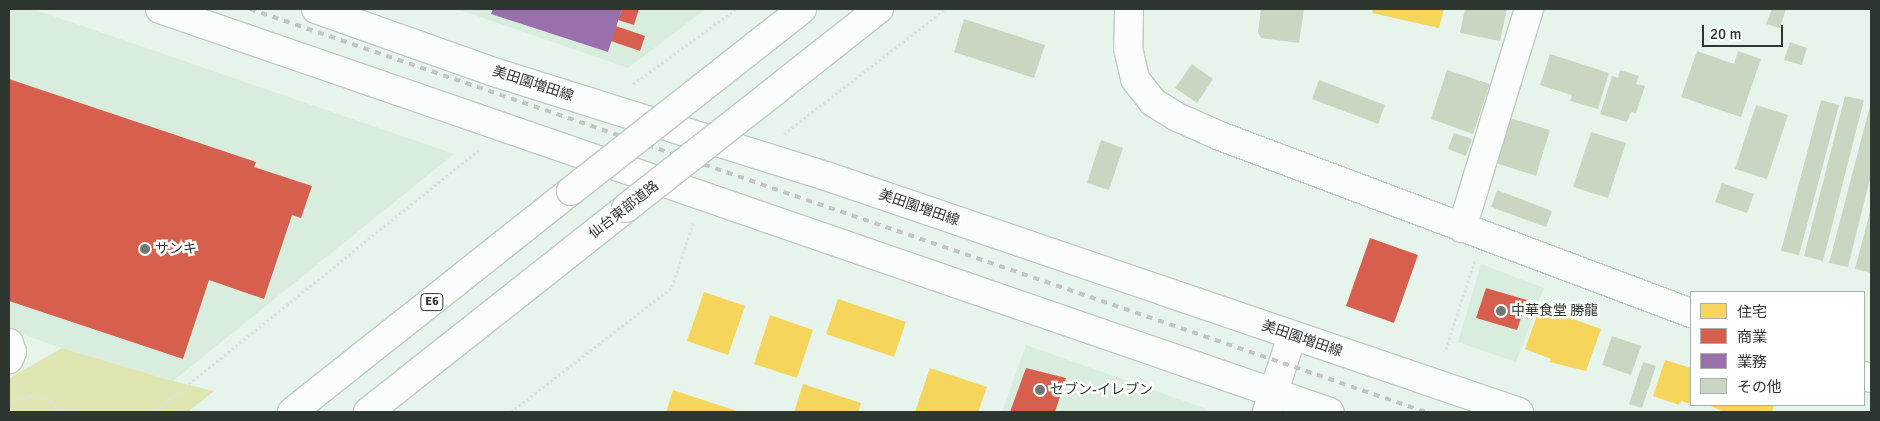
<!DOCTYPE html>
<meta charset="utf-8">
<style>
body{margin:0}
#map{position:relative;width:1880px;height:421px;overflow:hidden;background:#e7f4eb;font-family:Signika,"Noto Sans JP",sans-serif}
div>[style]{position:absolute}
.built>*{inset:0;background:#d8edde}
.green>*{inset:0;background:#e0e6b2}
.homes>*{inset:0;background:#f6d55c}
.shops>*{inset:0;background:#d6604d}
.offices>*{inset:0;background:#9970ab}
.building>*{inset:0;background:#c9d7c2}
.path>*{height:3px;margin-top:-1.5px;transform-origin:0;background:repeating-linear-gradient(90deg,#dee2df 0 2.5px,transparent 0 5px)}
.roads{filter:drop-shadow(1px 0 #c0cac3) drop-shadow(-1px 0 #c0cac3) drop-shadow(0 1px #c0cac3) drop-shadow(0 -1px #c0cac3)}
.minor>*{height:28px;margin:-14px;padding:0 14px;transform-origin:14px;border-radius:14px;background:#fbfdfc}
.major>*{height:28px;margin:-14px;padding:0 14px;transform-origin:14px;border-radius:14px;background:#fbfdfc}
.highway>*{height:28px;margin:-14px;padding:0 14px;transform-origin:14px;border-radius:14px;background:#fbfdfc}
.rail>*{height:4px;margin-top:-2px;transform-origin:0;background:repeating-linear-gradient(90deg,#c2c5c3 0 6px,transparent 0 12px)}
.bridges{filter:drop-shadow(1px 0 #c0cac3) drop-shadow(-1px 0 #c0cac3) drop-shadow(0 1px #c0cac3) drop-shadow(0 -1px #c0cac3)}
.highway-bridge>*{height:28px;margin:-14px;padding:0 14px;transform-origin:14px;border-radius:14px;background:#fbfdfc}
.dots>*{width:14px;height:14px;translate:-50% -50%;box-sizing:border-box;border:2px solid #fff;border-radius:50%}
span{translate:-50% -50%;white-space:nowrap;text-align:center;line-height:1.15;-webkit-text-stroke:5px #fff;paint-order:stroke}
.shield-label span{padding:1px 4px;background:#fff;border:1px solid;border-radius:4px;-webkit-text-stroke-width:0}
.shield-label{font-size:12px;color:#2e3630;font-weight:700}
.street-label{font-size:14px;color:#2e3630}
.poi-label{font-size:14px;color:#2e3630}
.left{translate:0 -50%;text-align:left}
.frame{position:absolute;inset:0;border:10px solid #2e3630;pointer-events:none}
.legend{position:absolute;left:1690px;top:291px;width:175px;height:115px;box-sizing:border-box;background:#fff;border:1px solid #abafac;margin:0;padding:6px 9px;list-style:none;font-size:15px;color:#2e3630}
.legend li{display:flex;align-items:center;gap:10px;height:25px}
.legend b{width:25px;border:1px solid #abafac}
.scale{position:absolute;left:1702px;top:25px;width:81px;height:22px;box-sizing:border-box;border:2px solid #2e3630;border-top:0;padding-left:6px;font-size:15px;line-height:18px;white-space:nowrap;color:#2e3630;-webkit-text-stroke:4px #fff;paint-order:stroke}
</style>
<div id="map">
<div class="built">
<i style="clip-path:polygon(9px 9px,33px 9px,454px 154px,173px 381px,62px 348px,9px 330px)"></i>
<i style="clip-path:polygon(457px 9px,706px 9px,628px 68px)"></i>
<i style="clip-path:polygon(1481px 264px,1544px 288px,1516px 362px,1458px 342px)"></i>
<i style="clip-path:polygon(1026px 345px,1204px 408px,1207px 412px,1002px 412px)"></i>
</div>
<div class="green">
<i style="clip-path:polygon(62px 348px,173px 381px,214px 391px,188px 412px,9px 412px,9px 378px)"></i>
</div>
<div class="homes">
<i style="clip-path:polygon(1373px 9px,1444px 9px,1439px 28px,1372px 13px)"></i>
<i style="clip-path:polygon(704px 292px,745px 306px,728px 355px,687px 341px)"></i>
<i style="clip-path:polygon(838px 299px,906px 322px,894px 357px,826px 334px)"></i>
<i style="clip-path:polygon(1540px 307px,1601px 329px,1586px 371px,1549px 362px,1551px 359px,1525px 349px)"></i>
<i style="clip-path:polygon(770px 315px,813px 330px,797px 378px,754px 364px)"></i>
<i style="clip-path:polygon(1665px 360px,1691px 368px,1691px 404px,1681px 401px,1679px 405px,1653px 396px)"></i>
<i style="clip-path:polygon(930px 368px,987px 387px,978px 412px,915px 412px)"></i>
<i style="clip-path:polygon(803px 384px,861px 403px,858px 412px,794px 412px)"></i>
<i style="clip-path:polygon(673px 390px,740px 412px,666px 412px)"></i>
<i style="clip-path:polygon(1708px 405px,1774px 405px,1772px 412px,1724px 412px)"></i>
</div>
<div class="shops">
<i style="clip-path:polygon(622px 9px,639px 9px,634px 25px,618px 20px)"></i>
<i style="clip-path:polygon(616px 26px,645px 36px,640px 51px,611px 41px)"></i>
<i style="clip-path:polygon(9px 79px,256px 162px,254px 167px,312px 186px,301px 218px,292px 215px,264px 299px,209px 280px,183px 359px,9px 301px)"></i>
<i style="clip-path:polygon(1370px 238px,1418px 255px,1394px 323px,1346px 306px)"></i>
<i style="clip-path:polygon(1486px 288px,1527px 300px,1517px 330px,1476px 318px)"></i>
<i style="clip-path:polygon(1026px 368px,1066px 378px,1055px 412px,1010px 412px)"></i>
</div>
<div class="offices">
<i style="clip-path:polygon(493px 9px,622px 9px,608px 52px,491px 14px)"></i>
</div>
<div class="building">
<i style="clip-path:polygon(1261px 9px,1304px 9px,1299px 43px,1261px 38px,1258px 33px)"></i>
<i style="clip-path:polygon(1465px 9px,1507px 9px,1500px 41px,1460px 33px)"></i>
<i style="clip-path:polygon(1772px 9px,1786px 9px,1780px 28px,1766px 24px)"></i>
<i style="clip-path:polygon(964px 19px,1045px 45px,1034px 78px,954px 52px)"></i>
<i style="clip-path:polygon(1790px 42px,1807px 48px,1802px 65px,1784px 60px)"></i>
<i style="clip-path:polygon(1697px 51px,1734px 64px,1738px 51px,1761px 59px,1741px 117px,1681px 97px)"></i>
<i style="clip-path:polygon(1550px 54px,1609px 73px,1598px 109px,1570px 101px,1572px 95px,1540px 85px)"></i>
<i style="clip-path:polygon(1192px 64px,1213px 79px,1197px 103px,1175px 88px)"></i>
<i style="clip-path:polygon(1447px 70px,1490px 84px,1473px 134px,1431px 119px)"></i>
<i style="clip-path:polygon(1620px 70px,1639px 76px,1636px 84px,1645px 86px,1636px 113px,1631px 112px,1627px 122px,1600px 114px,1612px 76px,1618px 78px)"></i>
<i style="clip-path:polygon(1319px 80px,1385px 105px,1378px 124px,1312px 99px)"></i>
<i style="clip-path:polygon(1845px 96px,1864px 100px,1823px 261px,1804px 256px)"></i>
<i style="clip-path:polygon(1821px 100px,1839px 105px,1799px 255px,1781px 251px)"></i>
<i style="clip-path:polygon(1871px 102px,1871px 175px,1848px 267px,1829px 263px)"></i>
<i style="clip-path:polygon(1756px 105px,1788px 115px,1767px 179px,1735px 169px)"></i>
<i style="clip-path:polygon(1510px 118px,1550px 130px,1536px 176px,1496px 163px)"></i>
<i style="clip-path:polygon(1591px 132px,1626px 143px,1608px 198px,1573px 187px)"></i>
<i style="clip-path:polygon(1454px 133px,1472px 139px,1466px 156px,1448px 149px)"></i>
<i style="clip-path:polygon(1101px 140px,1123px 148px,1109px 190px,1087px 183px)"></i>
<i style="clip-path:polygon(1722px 183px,1754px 194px,1747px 213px,1715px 202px)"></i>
<i style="clip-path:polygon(1497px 190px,1552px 211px,1546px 227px,1491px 207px)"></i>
<i style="clip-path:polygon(1871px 208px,1871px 273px,1855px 269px)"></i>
<i style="clip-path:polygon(1612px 336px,1641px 346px,1631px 375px,1602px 365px)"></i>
<i style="clip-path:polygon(1643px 362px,1656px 366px,1642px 408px,1629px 404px)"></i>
</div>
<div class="path">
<i style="left:633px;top:84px;width:127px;rotate:-36.1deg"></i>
<i style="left:784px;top:134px;width:204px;rotate:-37.8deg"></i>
<i style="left:1446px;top:349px;width:94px;rotate:-72deg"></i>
<i style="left:9px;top:402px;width:21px;rotate:-17deg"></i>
<i style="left:29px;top:396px;width:18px;rotate:6deg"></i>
<i style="left:47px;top:398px;width:23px;rotate:38deg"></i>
<i style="left:154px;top:412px;width:419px;rotate:-38.9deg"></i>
<i style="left:511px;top:412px;width:204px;rotate:-37.8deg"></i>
<i style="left:672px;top:287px;width:70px;rotate:-71.6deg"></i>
</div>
<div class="roads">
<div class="minor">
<i style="left:1129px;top:9px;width:39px;rotate:91deg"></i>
<i style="left:1128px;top:48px;width:32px;rotate:77deg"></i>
<i style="left:1135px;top:79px;width:29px;rotate:52deg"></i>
<i style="left:1153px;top:102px;width:28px;rotate:32deg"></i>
<i style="left:1177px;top:117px;width:47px;rotate:23.8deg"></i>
<i style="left:1220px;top:136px;width:503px;rotate:20.6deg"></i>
<i style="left:1462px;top:228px;width:229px;rotate:-73deg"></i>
<i style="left:9px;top:343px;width:9px;rotate:72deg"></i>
<i style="left:12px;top:352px;width:8px;rotate:113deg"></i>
<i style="left:1864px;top:376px;width:7px;rotate:16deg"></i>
<i style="left:1267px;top:412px;width:80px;rotate:-71.8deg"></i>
</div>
<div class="major">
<i style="left:160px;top:9px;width:1237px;rotate:19.01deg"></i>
<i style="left:316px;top:9px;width:192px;rotate:19.5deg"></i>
<i style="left:497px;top:73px;width:345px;rotate:17.4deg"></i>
<i style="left:826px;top:176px;width:732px;rotate:18.81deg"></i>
</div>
<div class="highway">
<i style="left:292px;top:412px;width:356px;rotate:-38.4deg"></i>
<i style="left:368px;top:412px;width:329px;rotate:-38.3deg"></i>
</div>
</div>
<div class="rail">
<i style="left:250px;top:9px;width:1243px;rotate:18.92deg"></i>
</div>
<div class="bridges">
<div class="highway-bridge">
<i style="left:571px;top:191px;width:294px;rotate:-38.2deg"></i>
<i style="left:626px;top:208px;width:322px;rotate:-38.2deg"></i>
</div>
</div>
<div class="dots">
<i style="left:145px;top:249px;background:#6f7871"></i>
<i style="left:1501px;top:311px;background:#6f7871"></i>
<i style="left:1040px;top:390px;background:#6f7871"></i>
</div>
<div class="shield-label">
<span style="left:432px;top:302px">E6</span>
</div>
<div class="street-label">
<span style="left:533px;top:84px;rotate:18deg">美田園増田線</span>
<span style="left:919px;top:208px;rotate:19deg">美田園増田線</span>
<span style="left:624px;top:210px;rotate:-38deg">仙台東部道路</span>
<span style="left:1302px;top:339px;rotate:19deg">美田園増田線</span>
</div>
<div class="poi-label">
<span class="left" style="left:155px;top:249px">サンキ</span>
<span class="left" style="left:1511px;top:311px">中華食堂 勝龍</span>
<span class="left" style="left:1050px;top:390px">セブン-イレブン</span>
</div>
<div class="frame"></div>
<ul class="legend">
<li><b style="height:14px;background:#f6d55c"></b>住宅</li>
<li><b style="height:14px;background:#d6604d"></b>商業</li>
<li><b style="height:14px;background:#9970ab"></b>業務</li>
<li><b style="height:14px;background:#c9d7c2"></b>その他</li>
</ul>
<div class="scale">20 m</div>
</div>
